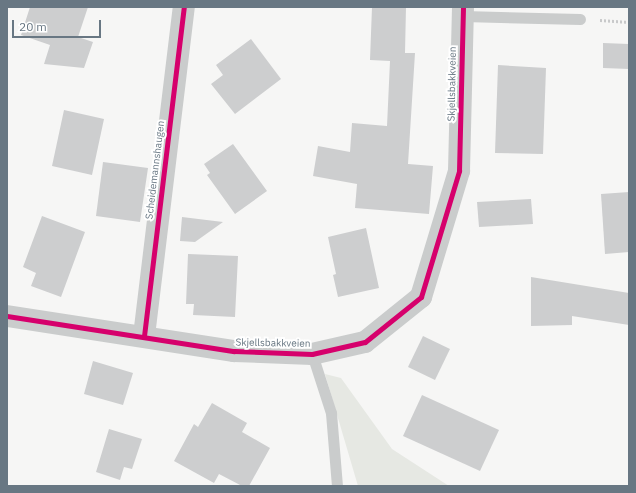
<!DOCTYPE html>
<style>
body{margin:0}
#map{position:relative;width:636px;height:493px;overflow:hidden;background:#f6f6f5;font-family:"IBM Plex Sans",sans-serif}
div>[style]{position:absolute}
.green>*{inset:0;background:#e6e8e3}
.building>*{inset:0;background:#cdcecf}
.path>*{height:2.5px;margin-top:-1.25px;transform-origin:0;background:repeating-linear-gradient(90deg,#c8c9ca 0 2px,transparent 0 4px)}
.service>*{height:11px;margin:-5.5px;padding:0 5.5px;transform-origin:5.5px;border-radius:5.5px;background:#cacccc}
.minor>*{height:22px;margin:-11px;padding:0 11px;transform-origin:11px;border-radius:11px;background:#cacccc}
.cycleway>*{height:5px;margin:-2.5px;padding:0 2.5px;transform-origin:2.5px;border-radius:2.5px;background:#d6006c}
span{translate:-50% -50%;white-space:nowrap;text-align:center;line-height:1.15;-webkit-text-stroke:4px #fff;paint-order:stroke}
.street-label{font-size:10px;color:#687783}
.frame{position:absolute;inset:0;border:8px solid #687783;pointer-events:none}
.scale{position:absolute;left:12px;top:20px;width:89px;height:18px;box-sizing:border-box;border:2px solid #687783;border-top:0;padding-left:5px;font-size:12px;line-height:14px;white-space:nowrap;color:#687783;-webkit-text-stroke:3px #fff;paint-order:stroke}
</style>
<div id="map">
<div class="green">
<i style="clip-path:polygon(325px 374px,341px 378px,392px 449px,449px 486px,358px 486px)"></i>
</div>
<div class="building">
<i style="clip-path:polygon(30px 7px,88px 7px,78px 37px,93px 42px,84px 68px,44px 64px,50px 45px,21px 35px)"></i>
<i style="clip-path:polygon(372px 7px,406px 7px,405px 53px,415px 53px,408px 164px,433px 166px,429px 214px,355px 208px,357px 184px,313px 176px,318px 146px,350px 152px,352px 123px,387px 126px,390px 61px,370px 60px)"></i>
<i style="clip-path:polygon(251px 39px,281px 79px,235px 114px,211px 84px,223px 75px,216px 65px)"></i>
<i style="clip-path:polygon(603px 43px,629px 44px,629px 69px,603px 68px)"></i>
<i style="clip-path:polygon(498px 65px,546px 68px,543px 154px,495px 153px)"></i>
<i style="clip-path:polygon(64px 110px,104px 119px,92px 175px,52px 166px)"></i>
<i style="clip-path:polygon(233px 144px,267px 191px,235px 214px,207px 175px,210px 173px,204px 164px)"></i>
<i style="clip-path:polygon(103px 162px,148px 168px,140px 222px,96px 216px)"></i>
<i style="clip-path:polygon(629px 192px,629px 252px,605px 254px,601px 194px)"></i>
<i style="clip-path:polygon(531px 199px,533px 224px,479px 227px,477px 202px)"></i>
<i style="clip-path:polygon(42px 216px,85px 232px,61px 297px,31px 286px,36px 273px,23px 267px)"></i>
<i style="clip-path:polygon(182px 217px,223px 222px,195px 242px,180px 241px)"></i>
<i style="clip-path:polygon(366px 228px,379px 288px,338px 297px,333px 275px,336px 274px,328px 237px)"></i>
<i style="clip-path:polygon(188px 254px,238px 256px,235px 317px,193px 315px,194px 304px,186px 304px)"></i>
<i style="clip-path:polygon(531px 277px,629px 293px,629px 325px,572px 316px,572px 325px,531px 326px)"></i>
<i style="clip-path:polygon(423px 336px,450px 349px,435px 380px,408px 367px)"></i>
<i style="clip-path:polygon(93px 361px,133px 373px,123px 405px,84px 394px)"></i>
<i style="clip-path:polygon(422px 395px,499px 430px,480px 471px,403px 436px)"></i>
<i style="clip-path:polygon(212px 403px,247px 423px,242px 432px,270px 448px,249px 486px,242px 486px,219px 474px,214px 483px,174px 461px,194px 424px,198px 427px)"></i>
<i style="clip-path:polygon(109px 429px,142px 439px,132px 469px,124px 467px,120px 480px,96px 472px)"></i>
</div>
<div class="path">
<i style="left:600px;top:20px;width:29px;rotate:4deg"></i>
</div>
<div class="service">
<i style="left:463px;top:16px;width:117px;rotate:1.5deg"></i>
<i style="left:312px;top:354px;width:62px;rotate:72.1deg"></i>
<i style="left:331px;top:413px;width:73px;rotate:85.3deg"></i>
</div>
<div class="minor">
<i style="left:7px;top:316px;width:230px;rotate:8.8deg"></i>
<i style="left:234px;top:351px;width:78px;rotate:2.2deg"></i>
<i style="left:312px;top:354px;width:54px;rotate:-12.8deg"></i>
<i style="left:365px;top:342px;width:72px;rotate:-38.8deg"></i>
<i style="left:421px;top:297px;width:132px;rotate:-73.2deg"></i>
<i style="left:459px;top:171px;width:164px;rotate:-88.6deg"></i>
<i style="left:144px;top:336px;width:331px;rotate:-83.1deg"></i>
</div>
<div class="cycleway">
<i style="left:7px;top:316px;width:230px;rotate:8.8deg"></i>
<i style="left:234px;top:351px;width:78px;rotate:2.2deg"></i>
<i style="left:312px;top:354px;width:54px;rotate:-12.8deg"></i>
<i style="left:365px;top:342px;width:72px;rotate:-38.8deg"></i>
<i style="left:421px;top:297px;width:132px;rotate:-73.2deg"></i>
<i style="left:459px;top:171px;width:164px;rotate:-88.6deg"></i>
<i style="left:144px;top:336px;width:331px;rotate:-83.1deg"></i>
</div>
<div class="street-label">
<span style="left:452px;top:84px;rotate:-89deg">Skjellsbakkveien</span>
<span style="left:155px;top:170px;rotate:-83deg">Scheidemannshaugen</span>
<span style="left:273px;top:343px;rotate:1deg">Skjellsbakkveien</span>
</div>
<div class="frame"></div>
<div class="scale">20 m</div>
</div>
